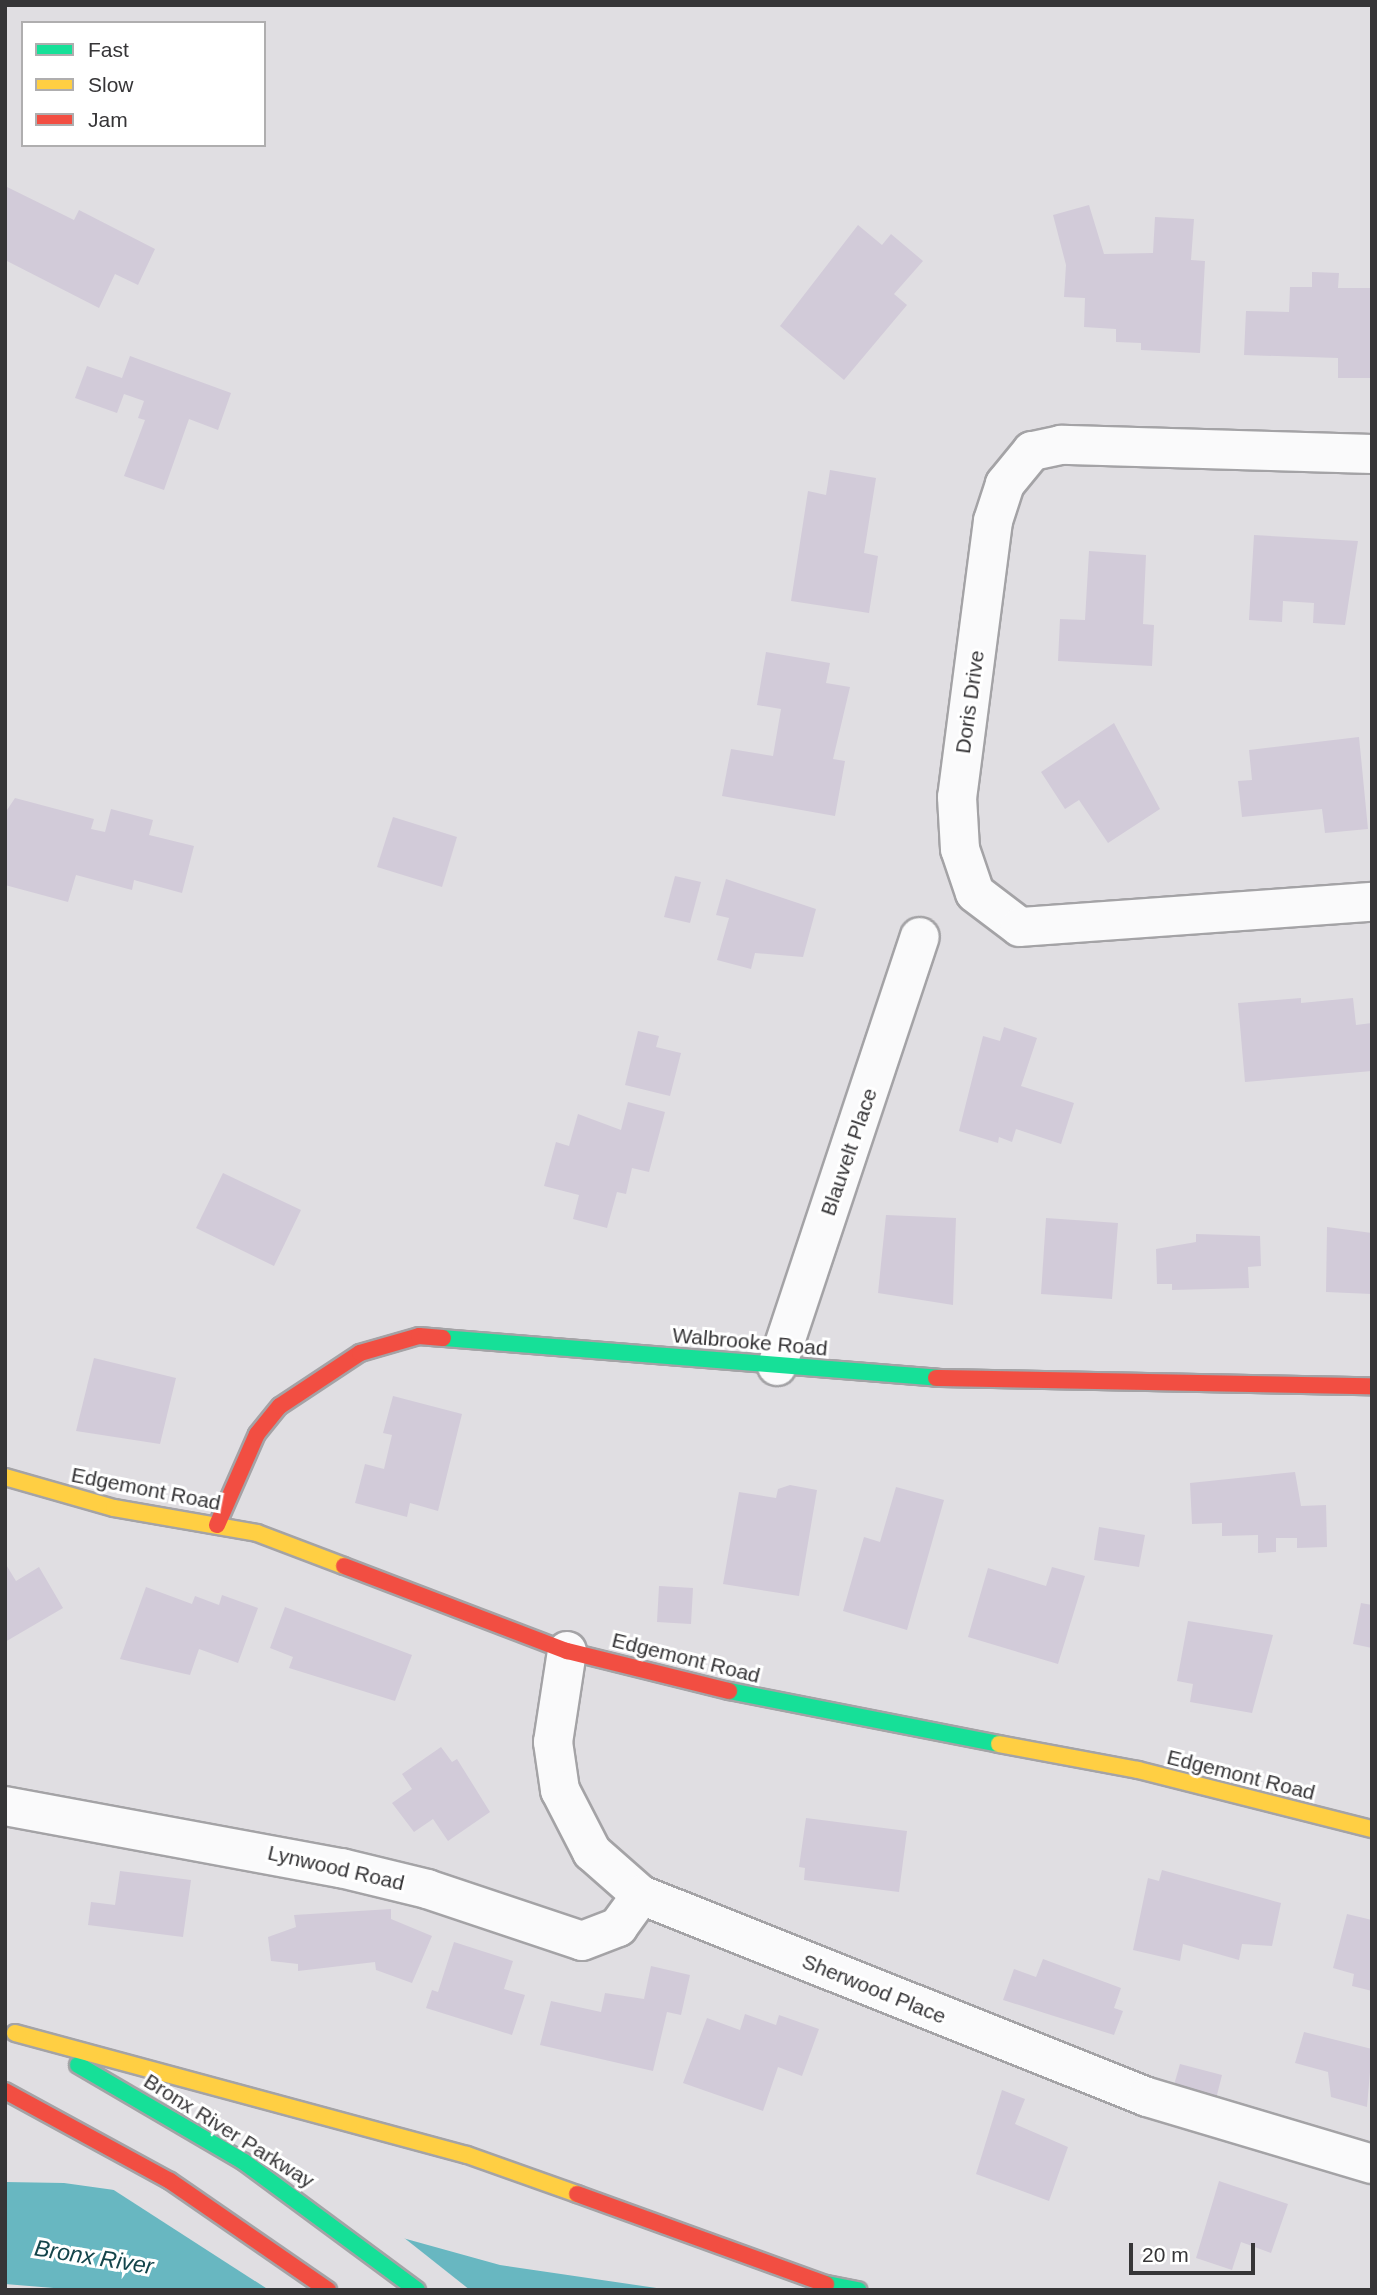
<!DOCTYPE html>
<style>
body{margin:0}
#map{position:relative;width:1377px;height:2295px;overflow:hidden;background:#e0dee2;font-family:Arial,sans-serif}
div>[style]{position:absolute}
.water>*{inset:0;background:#68b7c1}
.pier>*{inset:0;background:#e0dee2}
.building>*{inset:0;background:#d2cbd9}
.roads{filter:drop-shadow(2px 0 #a4a3a6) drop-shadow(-2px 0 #a4a3a6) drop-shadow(0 2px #a4a3a6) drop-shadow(0 -2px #a4a3a6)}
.street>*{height:38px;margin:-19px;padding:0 19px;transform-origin:19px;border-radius:19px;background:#fafafb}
.fast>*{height:16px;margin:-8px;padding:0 8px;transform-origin:8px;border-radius:8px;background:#16e098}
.slow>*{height:16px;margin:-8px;padding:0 8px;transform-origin:8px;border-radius:8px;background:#ffcf43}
.jam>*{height:16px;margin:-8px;padding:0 8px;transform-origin:8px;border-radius:8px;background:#f24e42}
span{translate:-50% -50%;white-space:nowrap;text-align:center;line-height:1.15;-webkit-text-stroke:6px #fff;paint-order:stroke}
.street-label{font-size:21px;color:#363537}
.water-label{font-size:23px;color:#14454b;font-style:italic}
.frame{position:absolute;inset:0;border:7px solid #363537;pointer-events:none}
.legend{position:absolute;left:21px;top:21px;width:245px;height:126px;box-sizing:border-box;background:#fff;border:2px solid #afaeaf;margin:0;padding:9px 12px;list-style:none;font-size:21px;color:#363537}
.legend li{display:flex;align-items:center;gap:14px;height:35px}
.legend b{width:35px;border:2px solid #afaeaf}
.scale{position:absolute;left:1129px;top:2243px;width:126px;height:32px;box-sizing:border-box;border:4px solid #363537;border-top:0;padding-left:9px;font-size:21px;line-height:24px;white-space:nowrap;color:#363537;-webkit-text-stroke:5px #fff;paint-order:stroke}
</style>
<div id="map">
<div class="water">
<i style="clip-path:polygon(5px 2182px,64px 2183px,345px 2222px,500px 2265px,670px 2290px,78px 2290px,5px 2284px)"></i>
</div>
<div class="pier">
<i style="clip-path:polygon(106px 2185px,346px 2218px,398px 2233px,470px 2290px,269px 2290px)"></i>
</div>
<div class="building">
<i style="clip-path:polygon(5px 186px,74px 220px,79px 210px,155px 249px,138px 285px,115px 274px,99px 308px,5px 260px)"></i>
<i style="clip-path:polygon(1089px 205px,1104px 254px,1153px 253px,1155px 217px,1194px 219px,1191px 260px,1205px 261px,1200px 353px,1141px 350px,1141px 343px,1116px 342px,1116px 329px,1084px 327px,1085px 298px,1064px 297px,1066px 265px,1053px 215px)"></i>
<i style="clip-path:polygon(858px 225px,882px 245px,891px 234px,923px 261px,894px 294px,907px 305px,844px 380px,780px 326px)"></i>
<i style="clip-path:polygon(1312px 272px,1339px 273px,1338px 288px,1372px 288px,1372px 378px,1338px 378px,1338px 358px,1244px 355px,1246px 311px,1289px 312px,1290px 287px,1312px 287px)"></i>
<i style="clip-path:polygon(130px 356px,231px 393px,218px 430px,189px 419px,164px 490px,124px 476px,145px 420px,138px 418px,144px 401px,124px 394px,117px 413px,75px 398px,87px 366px,122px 378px)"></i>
<i style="clip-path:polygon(830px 470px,876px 478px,864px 553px,878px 556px,869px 613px,791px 601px,808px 491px,826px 495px)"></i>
<i style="clip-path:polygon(1254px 535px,1358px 541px,1345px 625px,1313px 623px,1314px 603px,1283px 601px,1282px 622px,1249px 620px)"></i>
<i style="clip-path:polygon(1089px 551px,1146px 555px,1143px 624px,1154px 625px,1152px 666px,1058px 661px,1060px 619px,1085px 620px)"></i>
<i style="clip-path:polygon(766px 652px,830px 663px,826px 683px,850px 687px,833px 759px,845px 761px,835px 816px,722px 796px,731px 749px,773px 756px,781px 709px,757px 705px)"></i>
<i style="clip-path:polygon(1114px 723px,1160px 809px,1108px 843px,1079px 800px,1065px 809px,1041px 772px)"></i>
<i style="clip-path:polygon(1359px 737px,1368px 829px,1325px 833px,1322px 809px,1242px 817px,1238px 781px,1252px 780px,1249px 750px)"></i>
<i style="clip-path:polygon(15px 798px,94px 819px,91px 829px,105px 832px,111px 809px,153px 820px,149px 835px,194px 846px,182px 893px,134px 880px,132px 890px,76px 875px,68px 902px,5px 885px,5px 813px)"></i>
<i style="clip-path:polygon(393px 817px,457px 837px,442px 887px,377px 867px)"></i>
<i style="clip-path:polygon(675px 876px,701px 882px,690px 923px,664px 917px)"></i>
<i style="clip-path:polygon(726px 879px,816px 909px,803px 957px,755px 953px,751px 969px,717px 960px,729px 918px,716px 915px)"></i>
<i style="clip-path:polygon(1301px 998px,1301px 1003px,1353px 998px,1356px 1025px,1372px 1023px,1372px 1071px,1245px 1082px,1238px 1003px)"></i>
<i style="clip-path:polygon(1004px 1027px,1037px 1038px,1021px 1086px,1074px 1103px,1061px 1144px,1016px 1129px,1012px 1142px,999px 1137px,998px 1143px,959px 1131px,983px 1036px,1000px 1041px)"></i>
<i style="clip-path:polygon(638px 1031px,659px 1036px,656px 1047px,681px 1053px,670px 1096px,625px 1085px)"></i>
<i style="clip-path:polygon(628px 1102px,665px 1112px,649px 1172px,632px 1168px,626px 1194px,617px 1192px,607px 1228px,573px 1219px,579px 1195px,544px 1186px,556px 1142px,569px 1146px,578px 1114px,621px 1130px)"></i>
<i style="clip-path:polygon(223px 1173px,301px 1210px,274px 1266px,196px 1228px)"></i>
<i style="clip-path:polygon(886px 1215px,956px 1218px,953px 1305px,878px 1293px)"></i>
<i style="clip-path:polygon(1046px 1218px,1118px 1223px,1112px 1299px,1041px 1294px)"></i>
<i style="clip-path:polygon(1327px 1227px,1372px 1233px,1372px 1294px,1326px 1292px)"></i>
<i style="clip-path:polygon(1196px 1234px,1260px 1236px,1261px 1266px,1248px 1267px,1249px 1288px,1172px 1290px,1172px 1284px,1157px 1284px,1156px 1249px,1196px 1242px)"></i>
<i style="clip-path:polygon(94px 1358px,176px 1378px,160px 1444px,76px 1431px)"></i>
<i style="clip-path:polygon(393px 1396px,462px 1414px,438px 1511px,410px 1503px,407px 1517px,355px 1503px,365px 1464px,384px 1469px,392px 1435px,383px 1433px)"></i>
<i style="clip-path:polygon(1295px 1472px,1301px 1506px,1326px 1505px,1327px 1547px,1297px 1548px,1297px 1538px,1276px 1538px,1276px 1552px,1258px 1553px,1258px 1535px,1222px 1536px,1222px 1523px,1192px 1524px,1190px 1483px)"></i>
<i style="clip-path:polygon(790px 1485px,817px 1490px,799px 1596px,723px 1584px,739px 1492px,776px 1498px,778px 1489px)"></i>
<i style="clip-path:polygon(896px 1487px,944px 1500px,907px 1630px,843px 1611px,864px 1537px,880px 1542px)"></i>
<i style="clip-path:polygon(1099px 1527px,1145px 1535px,1139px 1567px,1094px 1560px)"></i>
<i style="clip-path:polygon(5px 1563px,16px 1581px,39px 1567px,63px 1608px,5px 1642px)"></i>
<i style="clip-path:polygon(1052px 1567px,1085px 1576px,1058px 1664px,968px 1637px,988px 1568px,1046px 1586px)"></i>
<i style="clip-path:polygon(659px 1586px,693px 1588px,691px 1624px,657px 1622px)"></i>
<i style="clip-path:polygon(146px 1587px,192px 1604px,195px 1596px,219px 1605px,222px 1595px,258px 1608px,238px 1663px,199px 1649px,190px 1675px,120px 1659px)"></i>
<i style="clip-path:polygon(1361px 1603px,1372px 1605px,1372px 1648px,1353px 1644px)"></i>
<i style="clip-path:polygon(285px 1607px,412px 1655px,395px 1701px,289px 1668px,293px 1657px,270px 1648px)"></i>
<i style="clip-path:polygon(1188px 1621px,1273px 1635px,1252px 1713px,1190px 1702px,1193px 1684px,1177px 1681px)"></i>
<i style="clip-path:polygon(441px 1747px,452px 1762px,457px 1759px,490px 1812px,448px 1841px,433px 1819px,414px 1832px,392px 1803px,412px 1789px,402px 1774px)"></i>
<i style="clip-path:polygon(806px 1818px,907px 1831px,899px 1892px,804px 1880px,805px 1868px,799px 1867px)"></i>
<i style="clip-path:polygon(1162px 1870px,1281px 1903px,1272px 1946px,1242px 1944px,1239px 1960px,1183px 1944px,1180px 1961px,1133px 1950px,1148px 1878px,1159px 1881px)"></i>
<i style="clip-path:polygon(120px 1871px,191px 1880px,183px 1937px,88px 1925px,91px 1902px,115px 1905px)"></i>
<i style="clip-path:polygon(391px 1909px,391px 1919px,432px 1936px,412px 1983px,376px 1970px,375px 1962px,298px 1971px,298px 1964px,271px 1961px,268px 1937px,296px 1927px,294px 1915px)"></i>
<i style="clip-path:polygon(1347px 1914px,1372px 1920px,1372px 1991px,1352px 1986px,1354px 1974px,1333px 1968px)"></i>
<i style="clip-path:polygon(454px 1942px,513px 1961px,504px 1989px,525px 1995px,512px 2035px,426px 2008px,432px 1990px,438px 1992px)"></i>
<i style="clip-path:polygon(1043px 1959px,1121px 1988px,1114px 2008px,1123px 2011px,1114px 2035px,1003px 2000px,1014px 1969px,1036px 1977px)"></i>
<i style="clip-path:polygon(651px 1966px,690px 1975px,681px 2015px,667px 2012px,653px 2071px,540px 2045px,551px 2001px,601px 2012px,605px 1993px,644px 1999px)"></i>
<i style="clip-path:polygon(745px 2014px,776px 2025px,779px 2015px,819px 2029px,802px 2076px,778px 2067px,763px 2111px,683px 2083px,707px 2018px,740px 2030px)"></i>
<i style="clip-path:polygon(1304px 2032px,1372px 2049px,1367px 2107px,1331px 2097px,1328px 2072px,1295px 2063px)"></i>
<i style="clip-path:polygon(1180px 2064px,1222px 2075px,1215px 2103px,1172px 2092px)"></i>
<i style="clip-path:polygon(1002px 2090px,1025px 2099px,1015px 2124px,1068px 2147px,1049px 2201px,976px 2174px)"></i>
<i style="clip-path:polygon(1219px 2181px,1288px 2204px,1271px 2253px,1241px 2242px,1232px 2270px,1196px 2258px)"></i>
</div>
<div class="roads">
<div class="street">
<i style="left:1372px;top:454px;width:311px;rotate:-178.3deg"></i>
<i style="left:1061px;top:445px;width:30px;rotate:168deg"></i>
<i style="left:1032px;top:451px;width:43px;rotate:129.3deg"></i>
<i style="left:1005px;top:484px;width:39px;rotate:108deg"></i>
<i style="left:993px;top:521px;width:278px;rotate:97.4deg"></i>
<i style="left:957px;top:797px;width:52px;rotate:86.7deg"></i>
<i style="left:960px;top:849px;width:46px;rotate:71.2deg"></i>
<i style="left:975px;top:893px;width:56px;rotate:37.1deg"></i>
<i style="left:1020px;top:927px;width:353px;rotate:-4.1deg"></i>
<i style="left:777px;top:1366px;width:452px;rotate:-71.6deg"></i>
<i style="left:567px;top:1651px;width:92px;rotate:98.7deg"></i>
<i style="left:553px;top:1742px;width:49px;rotate:81.7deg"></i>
<i style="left:560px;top:1790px;width:70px;rotate:62.7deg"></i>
<i style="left:592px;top:1852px;width:65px;rotate:41.3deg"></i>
<i style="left:641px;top:1895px;width:545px;rotate:21.76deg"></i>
<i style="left:1147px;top:2097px;width:235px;rotate:16.6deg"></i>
<i style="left:5px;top:1806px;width:342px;rotate:10.5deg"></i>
<i style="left:341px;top:1868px;width:89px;rotate:13.7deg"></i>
<i style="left:427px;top:1889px;width:163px;rotate:18.5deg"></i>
<i style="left:582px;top:1941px;width:39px;rotate:-21deg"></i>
<i style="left:618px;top:1927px;width:39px;rotate:-54deg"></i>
</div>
<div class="fast">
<i style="left:443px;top:1338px;width:495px;rotate:4.6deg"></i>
<i style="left:729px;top:1691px;width:275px;rotate:11.1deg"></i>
<i style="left:78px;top:2065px;width:192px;rotate:30.3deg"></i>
<i style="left:244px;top:2162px;width:215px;rotate:36.5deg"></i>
<i style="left:826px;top:2284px;width:33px;rotate:11deg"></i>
</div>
<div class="slow">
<i style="left:5px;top:1477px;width:113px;rotate:15.9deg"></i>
<i style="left:114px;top:1508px;width:145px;rotate:9.9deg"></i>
<i style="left:257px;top:1533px;width:93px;rotate:20.8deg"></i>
<i style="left:999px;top:1744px;width:141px;rotate:10.6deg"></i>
<i style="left:1138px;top:1770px;width:241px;rotate:14.2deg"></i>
<i style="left:15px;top:2033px;width:468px;rotate:15.1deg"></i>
<i style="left:467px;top:2155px;width:117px;rotate:19.5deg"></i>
</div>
<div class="jam">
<i style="left:936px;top:1378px;width:436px;rotate:1.1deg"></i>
<i style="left:217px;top:1525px;width:99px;rotate:-66.3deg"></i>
<i style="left:257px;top:1434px;width:36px;rotate:-51deg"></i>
<i style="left:280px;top:1406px;width:96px;rotate:-33.5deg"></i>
<i style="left:360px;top:1353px;width:61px;rotate:-16.1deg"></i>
<i style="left:419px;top:1336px;width:24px;rotate:5deg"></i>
<i style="left:344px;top:1566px;width:239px;rotate:20.9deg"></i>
<i style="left:567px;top:1651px;width:167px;rotate:13.9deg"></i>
<i style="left:5px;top:2091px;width:188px;rotate:28.6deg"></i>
<i style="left:170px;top:2181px;width:192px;rotate:34.6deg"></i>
<i style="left:577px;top:2194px;width:265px;rotate:19.9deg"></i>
</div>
</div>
<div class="street-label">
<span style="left:970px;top:702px;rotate:-82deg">Doris Drive</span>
<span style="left:849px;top:1152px;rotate:-71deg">Blauvelt Place</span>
<span style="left:750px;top:1342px;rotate:5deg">Walbrooke Road</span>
<span style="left:146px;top:1489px;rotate:11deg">Edgemont Road</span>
<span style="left:686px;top:1658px;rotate:14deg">Edgemont Road</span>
<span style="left:1241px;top:1775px;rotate:14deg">Edgemont Road</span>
<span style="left:336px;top:1868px;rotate:13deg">Lynwood Road</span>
<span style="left:874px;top:1989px;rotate:22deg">Sherwood Place</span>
<span style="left:229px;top:2131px;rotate:32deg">Bronx River Parkway</span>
</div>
<div class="water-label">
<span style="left:94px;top:2257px;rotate:9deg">Bronx River</span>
</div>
<div class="frame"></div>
<ul class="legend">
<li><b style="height:9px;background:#16e098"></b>Fast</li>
<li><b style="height:9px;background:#ffcf43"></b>Slow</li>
<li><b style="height:9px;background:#f24e42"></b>Jam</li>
</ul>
<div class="scale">20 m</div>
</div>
